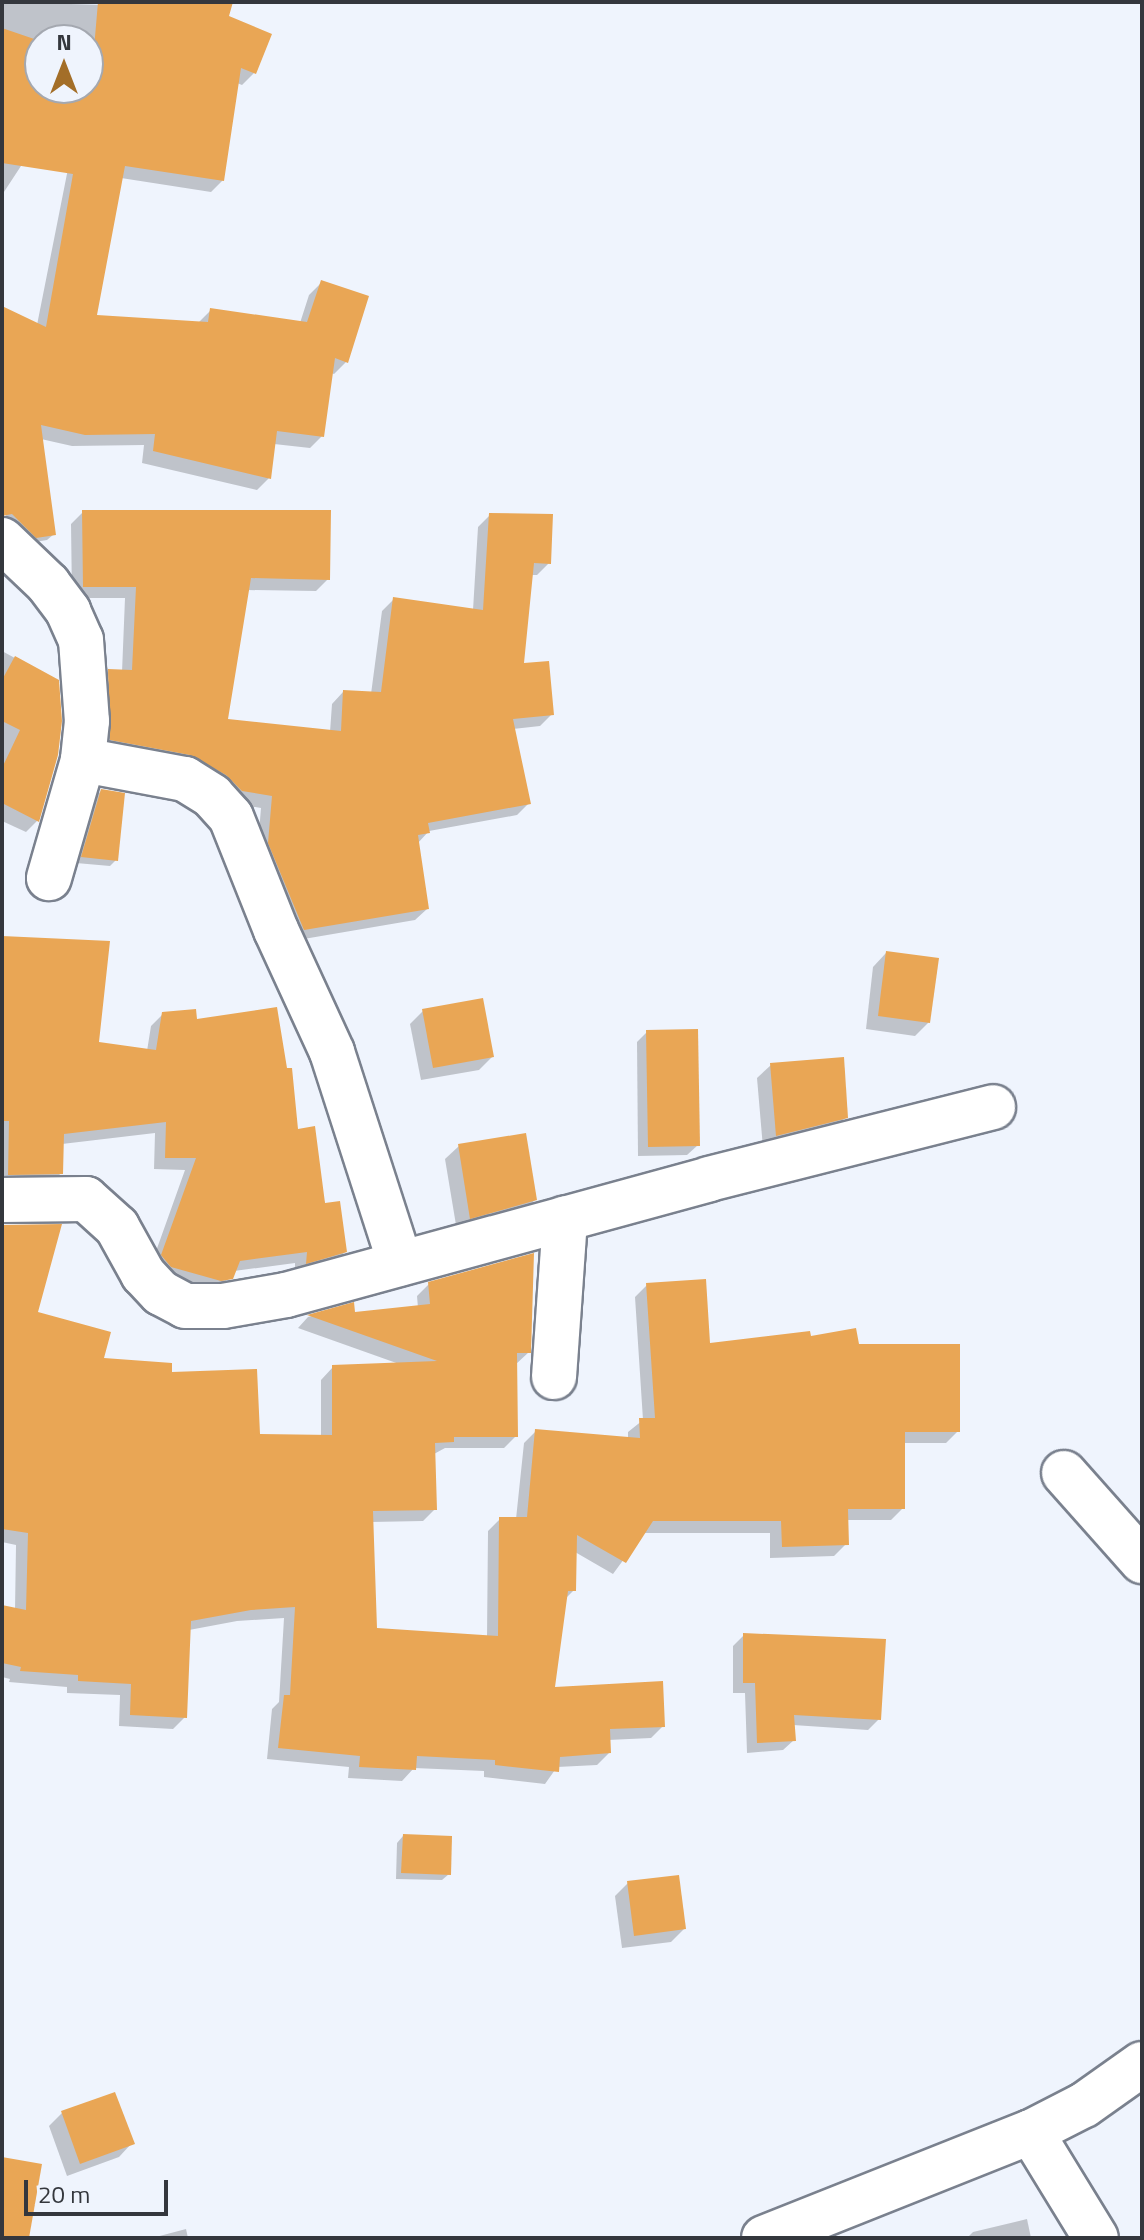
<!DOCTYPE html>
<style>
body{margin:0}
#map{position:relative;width:1144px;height:2240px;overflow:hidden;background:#eff4fd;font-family:"Titillium Web",sans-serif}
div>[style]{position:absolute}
.shadow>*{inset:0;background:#0003}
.building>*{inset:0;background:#e9a655}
.roads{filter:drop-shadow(2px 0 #7a818e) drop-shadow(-2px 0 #7a818e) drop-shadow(0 2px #7a818e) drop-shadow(0 -2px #7a818e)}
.minor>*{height:44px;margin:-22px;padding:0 22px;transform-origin:22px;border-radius:22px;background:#fff}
span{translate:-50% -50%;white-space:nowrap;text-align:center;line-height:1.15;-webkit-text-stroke:8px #eff4fd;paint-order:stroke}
.frame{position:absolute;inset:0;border:4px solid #34373d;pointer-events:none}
.north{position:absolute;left:24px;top:24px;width:80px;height:80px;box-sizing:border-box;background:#eff4fd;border:2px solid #a4a8b0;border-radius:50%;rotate:0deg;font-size:22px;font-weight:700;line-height:32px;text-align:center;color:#34373d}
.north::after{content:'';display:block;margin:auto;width:28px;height:36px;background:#a36e28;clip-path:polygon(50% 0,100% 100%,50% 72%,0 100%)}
.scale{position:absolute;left:24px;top:2180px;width:144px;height:36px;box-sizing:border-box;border:4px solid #34373d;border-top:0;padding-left:10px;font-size:24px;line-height:28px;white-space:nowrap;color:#34373d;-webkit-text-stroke:6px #eff4fd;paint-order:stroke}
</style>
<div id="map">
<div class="shadow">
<i style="clip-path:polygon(2px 2px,140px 6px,142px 2px,231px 2px,226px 18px,254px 73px,242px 85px,237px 83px,223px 180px,211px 192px,121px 178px,95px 317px,198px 323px,211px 310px,300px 323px,309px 295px,321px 283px,346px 362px,334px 374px,331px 373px,322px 436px,310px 448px,274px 444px,269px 478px,257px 490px,142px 463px,144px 445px,72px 446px,41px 439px,2px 451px,2px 309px,37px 325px,84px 88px,88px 88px,88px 40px,40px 40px,40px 88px,72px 88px,2px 195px)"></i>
<i style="clip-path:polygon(3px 495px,54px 534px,47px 540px,29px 543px,7px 525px)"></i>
<i style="clip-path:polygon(83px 512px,328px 579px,316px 591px,247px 590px,226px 720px,330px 732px,332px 704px,343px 692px,371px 694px,382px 611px,394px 599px,473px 610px,478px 527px,490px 515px,549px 563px,537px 575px,531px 575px,522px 665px,552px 714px,540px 726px,513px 729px,529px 803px,517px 815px,429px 831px,417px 844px,427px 909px,415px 920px,292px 941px,257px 856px,261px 808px,230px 803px,99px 751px,97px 683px,109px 671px,122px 672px,125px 598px,72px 598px,71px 524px)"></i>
<i style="clip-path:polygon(2px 651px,57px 681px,37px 821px,26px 832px,2px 821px)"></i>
<i style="clip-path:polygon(101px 791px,116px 860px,110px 866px,76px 863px,95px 797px)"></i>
<i style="clip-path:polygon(2px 938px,97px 1044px,147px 1051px,151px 1026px,163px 1014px,195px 1021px,296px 1131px,345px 1252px,332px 1264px,295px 1274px,295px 1263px,234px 1271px,219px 1290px,208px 1292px,150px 1268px,185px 1170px,154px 1169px,155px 1133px,62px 1144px,61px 1173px,49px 1186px,2px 1186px)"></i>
<i style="clip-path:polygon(886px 953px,929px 1022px,915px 1036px,866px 1029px,873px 967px)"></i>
<i style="clip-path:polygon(423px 1011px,492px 1057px,479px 1070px,421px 1080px,410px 1024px)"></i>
<i style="clip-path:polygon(647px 1032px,698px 1145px,687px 1155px,638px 1156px,637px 1042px)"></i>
<i style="clip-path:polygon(771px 1065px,846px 1117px,833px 1130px,763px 1148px,757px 1078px)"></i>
<i style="clip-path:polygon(459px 1146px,535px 1200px,521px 1213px,457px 1231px,445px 1159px)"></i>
<i style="clip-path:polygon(2px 1227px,35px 1313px,101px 1360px,170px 1374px,258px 1436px,321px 1437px,321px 1380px,333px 1367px,402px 1365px,298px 1328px,308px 1317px,352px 1305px,353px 1314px,418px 1308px,417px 1296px,429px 1284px,529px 1352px,515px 1365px,516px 1436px,504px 1448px,445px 1448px,434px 1454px,435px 1509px,423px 1521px,371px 1522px,375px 1629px,487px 1637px,488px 1531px,500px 1519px,516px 1519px,524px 1443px,536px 1431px,628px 1439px,628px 1432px,643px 1420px,635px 1297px,647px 1285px,708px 1345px,809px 1339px,858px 1346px,958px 1431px,946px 1443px,903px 1443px,903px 1508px,891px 1520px,846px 1520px,846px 1544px,834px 1556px,770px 1558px,770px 1533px,643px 1533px,613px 1574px,575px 1552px,574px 1590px,565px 1599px,552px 1689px,663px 1726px,651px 1738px,608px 1740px,609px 1753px,597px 1765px,557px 1767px,545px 1784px,484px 1777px,484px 1771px,414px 1768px,402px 1781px,348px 1778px,349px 1767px,267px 1759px,272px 1709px,279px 1702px,284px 1618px,237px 1621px,189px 1630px,185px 1717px,173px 1729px,119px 1726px,120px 1695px,67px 1693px,67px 1687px,9px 1682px,10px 1679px,2px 1677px,2px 1607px,15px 1610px,16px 1545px,2px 1542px)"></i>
<i style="clip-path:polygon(744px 1635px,879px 1719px,868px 1730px,793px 1725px,794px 1740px,783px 1750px,747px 1753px,745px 1693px,733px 1693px,733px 1646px)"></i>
<i style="clip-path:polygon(403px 1836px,449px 1874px,442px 1880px,396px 1879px,397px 1843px)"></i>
<i style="clip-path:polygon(628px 1883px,684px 1929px,671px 1942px,622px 1948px,615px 1896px)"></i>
<i style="clip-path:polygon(114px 2094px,132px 2143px,119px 2157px,67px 2176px,49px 2126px,62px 2113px)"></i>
<i style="clip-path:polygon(1027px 2219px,1031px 2238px,967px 2238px,973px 2232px)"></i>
<i style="clip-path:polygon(186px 2229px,188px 2238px,152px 2238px)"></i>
</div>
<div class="building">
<i style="clip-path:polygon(98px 2px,233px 2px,229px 16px,272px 34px,256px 74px,241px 68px,224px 181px,125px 166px,97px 315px,208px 322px,210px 308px,307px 322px,321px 280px,369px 296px,348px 363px,335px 358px,324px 437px,277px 431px,271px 479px,153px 451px,155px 434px,85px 435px,41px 425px,56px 535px,36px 538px,12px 514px,2px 516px,2px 306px,46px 327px,73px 174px,2px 163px,2px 28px,40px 41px,40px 88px,88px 88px,88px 58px,93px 60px)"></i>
<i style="clip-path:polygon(82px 510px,331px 510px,330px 580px,251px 578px,228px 719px,341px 731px,343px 690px,381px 692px,393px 597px,483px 610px,489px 513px,553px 514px,551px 564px,534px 563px,524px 663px,549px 661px,554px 715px,513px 719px,531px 804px,428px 823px,430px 833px,418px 835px,429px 909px,304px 930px,268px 843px,272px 796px,242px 791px,226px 775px,190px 755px,110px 740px,108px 669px,132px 670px,136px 587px,83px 587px)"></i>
<i style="clip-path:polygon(15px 656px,59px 680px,62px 721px,58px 755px,39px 822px,2px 803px,2px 768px,20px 730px,2px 721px,2px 680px)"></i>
<i style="clip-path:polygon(101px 789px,125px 793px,118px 861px,81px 857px)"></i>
<i style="clip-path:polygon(2px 936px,110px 941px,99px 1042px,156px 1050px,162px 1012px,196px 1009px,197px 1019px,277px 1007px,287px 1068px,292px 1068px,298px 1129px,315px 1126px,325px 1203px,340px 1201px,347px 1252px,306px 1264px,307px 1252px,240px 1261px,233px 1279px,221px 1281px,171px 1267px,161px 1255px,196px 1158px,165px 1158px,166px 1122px,64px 1134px,63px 1174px,8px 1175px,9px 1121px,2px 1121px)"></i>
<i style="clip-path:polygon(886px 951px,939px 958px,930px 1023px,878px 1016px)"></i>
<i style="clip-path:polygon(483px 998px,494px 1057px,433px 1068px,422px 1009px)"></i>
<i style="clip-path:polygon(698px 1029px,700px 1146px,648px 1147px,646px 1030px)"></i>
<i style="clip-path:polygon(844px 1057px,848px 1118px,776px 1136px,770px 1063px)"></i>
<i style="clip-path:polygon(526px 1133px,537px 1200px,470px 1219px,458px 1144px)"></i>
<i style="clip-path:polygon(62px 1224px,38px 1312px,111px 1332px,104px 1358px,172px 1363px,172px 1372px,257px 1369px,260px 1434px,332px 1435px,332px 1365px,437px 1361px,307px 1315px,354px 1302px,355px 1312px,430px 1304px,428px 1282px,534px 1253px,531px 1353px,517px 1353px,518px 1437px,454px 1437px,454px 1442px,435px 1443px,437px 1510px,373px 1511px,377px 1628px,498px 1636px,499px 1517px,527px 1517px,535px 1429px,640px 1438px,639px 1418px,655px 1418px,646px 1283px,706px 1279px,710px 1343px,810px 1331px,811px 1336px,856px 1328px,859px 1344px,960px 1344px,960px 1432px,905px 1432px,905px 1509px,848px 1509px,849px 1545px,782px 1547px,781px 1521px,653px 1521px,626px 1563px,577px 1535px,576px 1591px,568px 1591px,555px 1687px,663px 1681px,665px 1727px,610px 1729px,611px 1753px,560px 1757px,559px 1772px,495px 1765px,495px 1760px,417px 1756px,416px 1770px,359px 1767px,360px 1756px,278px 1748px,284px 1695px,290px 1695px,295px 1607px,251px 1610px,191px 1621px,187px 1718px,130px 1715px,131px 1684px,78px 1681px,78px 1675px,20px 1671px,21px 1667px,2px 1663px,2px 1605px,26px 1610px,28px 1533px,2px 1529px,2px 1225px)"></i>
<i style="clip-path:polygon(743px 1633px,886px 1639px,881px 1720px,794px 1715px,796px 1741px,757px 1743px,755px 1683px,743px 1683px)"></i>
<i style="clip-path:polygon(403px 1834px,452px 1836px,451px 1875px,401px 1873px)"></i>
<i style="clip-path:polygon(679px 1875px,686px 1929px,634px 1936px,627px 1881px)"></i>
<i style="clip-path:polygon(115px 2092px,135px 2144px,80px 2164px,61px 2111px)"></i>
<i style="clip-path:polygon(2px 2157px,42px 2164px,29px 2238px,2px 2238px)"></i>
</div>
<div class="roads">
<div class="minor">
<i style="left:2px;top:540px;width:64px;rotate:43.7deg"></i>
<i style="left:48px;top:584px;width:34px;rotate:53deg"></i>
<i style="left:68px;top:611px;width:32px;rotate:66deg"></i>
<i style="left:81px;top:640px;width:81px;rotate:85.8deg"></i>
<i style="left:87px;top:721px;width:39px;rotate:96deg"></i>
<i style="left:83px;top:760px;width:123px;rotate:106.1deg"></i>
<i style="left:83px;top:760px;width:104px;rotate:10.6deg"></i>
<i style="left:185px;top:779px;width:32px;rotate:32deg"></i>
<i style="left:212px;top:796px;width:28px;rotate:48deg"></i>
<i style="left:231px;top:817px;width:122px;rotate:68.3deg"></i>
<i style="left:276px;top:930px;width:134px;rotate:65.3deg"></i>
<i style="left:332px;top:1052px;width:222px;rotate:72.1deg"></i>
<i style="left:2px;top:1200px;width:84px;rotate:-0.7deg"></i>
<i style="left:86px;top:1199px;width:42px;rotate:42.1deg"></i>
<i style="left:117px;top:1227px;width:54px;rotate:61deg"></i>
<i style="left:143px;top:1274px;width:26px;rotate:47deg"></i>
<i style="left:161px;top:1293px;width:27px;rotate:28deg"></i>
<i style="left:185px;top:1306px;width:38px"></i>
<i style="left:223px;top:1306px;width:64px;rotate:-9.9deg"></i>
<i style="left:286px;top:1295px;width:439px;rotate:-15.3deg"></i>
<i style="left:709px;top:1179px;width:293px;rotate:-14.2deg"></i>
<i style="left:554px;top:1377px;width:159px;rotate:-86deg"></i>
<i style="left:1064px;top:1473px;width:118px;rotate:48.4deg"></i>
<i style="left:1031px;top:2132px;width:124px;rotate:58.5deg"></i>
<i style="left:764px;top:2238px;width:287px;rotate:-21.7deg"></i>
<i style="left:1031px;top:2132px;width:59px;rotate:-27deg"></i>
<i style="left:1084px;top:2105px;width:71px;rotate:-35.3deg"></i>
</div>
</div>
<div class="frame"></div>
<div class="north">N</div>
<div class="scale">20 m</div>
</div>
